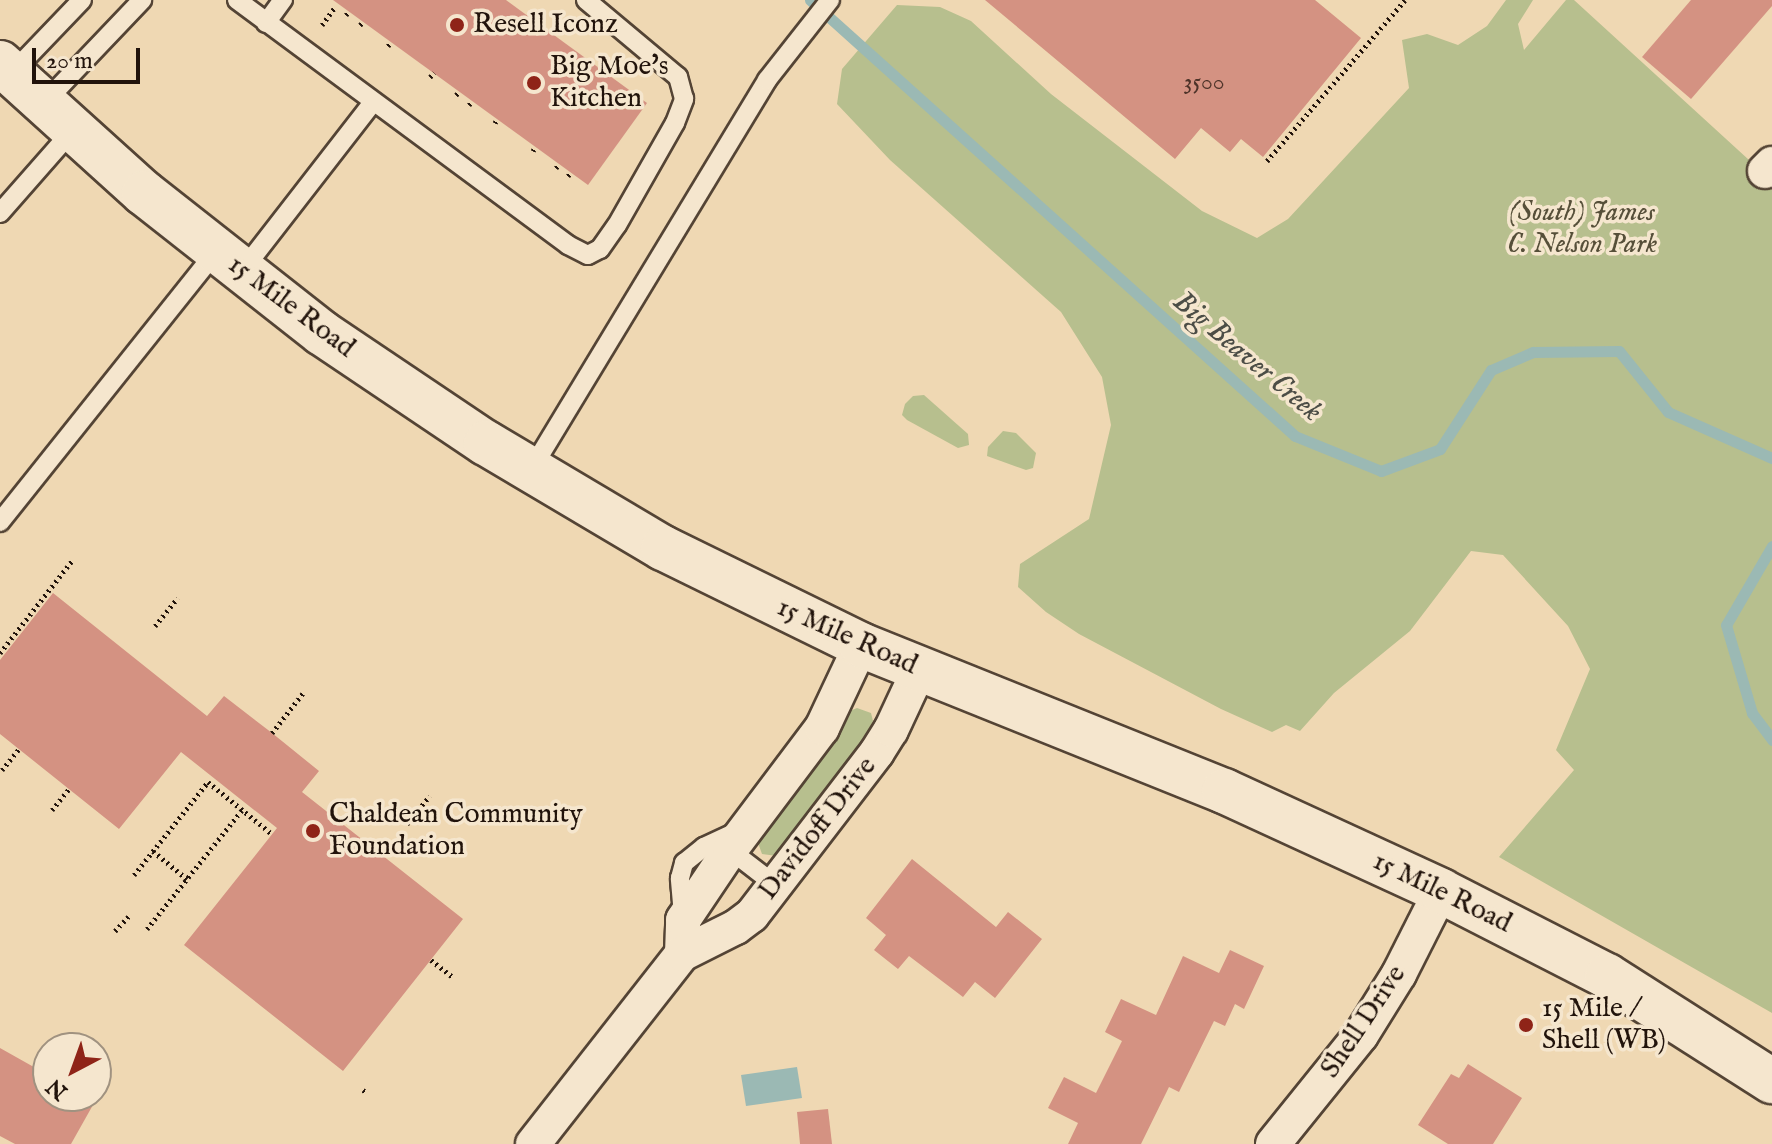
<!DOCTYPE html>
<style>
body{margin:0}
#map{position:relative;width:1772px;height:1144px;overflow:hidden;background:#efd8b3;font-family:"IM FELL English",serif}
div>[style]{position:absolute}
.green>*{inset:0;background:#b7bf8e}
.water>*{inset:0;background:#9bb9b4}
.stream>*{height:11px;margin:-5.5px;padding:0 5.5px;transform-origin:5.5px;border-radius:5.5px;background:#9bb9b4}
.building>*{inset:0;background:#d49282}
.path>*{height:5px;margin-top:-2.5px;transform-origin:0;background:repeating-linear-gradient(90deg,#21130b 0 2px,transparent 0 6px)}
.roads{filter:drop-shadow(2px 0 #544435) drop-shadow(-2px 0 #544435) drop-shadow(0 2px #544435) drop-shadow(0 -2px #544435)}
.lane>*{height:18px;margin:-9px;padding:0 9px;transform-origin:9px;border-radius:9px;background:#f5e6ce}
.street>*{height:34px;margin:-17px;padding:0 17px;transform-origin:17px;border-radius:17px;background:#f5e6ce}
.secondary>*{height:44px;margin:-22px;padding:0 22px;transform-origin:22px;border-radius:22px;background:#f5e6ce}
.dots>*{width:22px;height:22px;translate:-50% -50%;box-sizing:border-box;border:4px solid #f5e6ce;border-radius:50%}
span{translate:-50% -50%;white-space:nowrap;text-align:center;line-height:1.15;-webkit-text-stroke:7px #f5e6ce;paint-order:stroke}
.number-label{font-size:24px;color:#4e3329}
.number-label span{-webkit-text-stroke-width:0}
.poi-label{font-size:28px;color:#21130b}
.left{translate:0 -50%;text-align:left}
.park-label{font-size:28px;color:#564f39;font-style:italic}
.street-label{font-size:28px;color:#21130b}
.water-label{font-size:30px;color:#4c4d46;font-style:italic}
.north{position:absolute;left:32px;top:1032px;width:80px;height:80px;box-sizing:border-box;background:#f5e6ce;border:2px solid #a09280;border-radius:50%;rotate:221deg;font-size:22px;font-weight:700;line-height:32px;text-align:center;color:#21130b}
.north::after{content:'';display:block;margin:auto;width:28px;height:36px;background:#8f2418;clip-path:polygon(50% 0,100% 100%,50% 72%,0 100%)}
.scale{position:absolute;left:32px;top:48px;width:108px;height:36px;box-sizing:border-box;border:4px solid #21130b;border-top:0;padding-left:10px;font-size:24px;line-height:28px;white-space:nowrap;color:#21130b;-webkit-text-stroke:6px #f5e6ce;paint-order:stroke}
</style>
<div id="map">
<div class="green">
<i style="clip-path:polygon(1506px 0,1533px 0,1518px 24px,1524px 50px,1566px 0,1574px 0,1772px 181px,1772px 1013px,1499px 857px,1574px 770px,1556px 750px,1590px 669px,1568px 626px,1503px 555px,1471px 551px,1410px 631px,1334px 693px,1300px 731px,1286px 725px,1272px 732px,1221px 709px,1079px 634px,1046px 612px,1018px 587px,1020px 564px,1089px 519px,1111px 425px,1102px 377px,1061px 312px,890px 160px,837px 104px,842px 69px,897px 5px,940px 7px,971px 21px,1051px 94px,1202px 211px,1257px 238px,1288px 219px,1409px 88px,1402px 40px,1427px 34px,1458px 45px,1487px 26px)"></i>
<i style="clip-path:polygon(924px 395px,968px 434px,969px 445px,958px 448px,907px 420px,902px 415px,905px 404px,913px 396px)"></i>
<i style="clip-path:polygon(1003px 431px,1016px 433px,1036px 453px,1033px 468px,1026px 470px,987px 456px,988px 447px)"></i>
<i style="clip-path:polygon(857px 708px,871px 713px,873px 721px,859px 750px,777px 856px,762px 854px,757px 840px,830px 747px,850px 711px)"></i>
</div>
<div class="water">
<i style="clip-path:polygon(797px 1067px,802px 1098px,746px 1106px,741px 1075px)"></i>
</div>
<div class="stream">
<i style="left:810px;top:0;width:652px;rotate:41.95deg"></i>
<i style="left:1295px;top:436px;width:93px;rotate:22.1deg"></i>
<i style="left:1381px;top:471px;width:63px;rotate:-20.4deg"></i>
<i style="left:1440px;top:449px;width:94px;rotate:-57.2deg"></i>
<i style="left:1491px;top:370px;width:46px;rotate:-23.2deg"></i>
<i style="left:1533px;top:352px;width:86px;rotate:-0.7deg"></i>
<i style="left:1619px;top:351px;width:78px;rotate:51.2deg"></i>
<i style="left:1668px;top:412px;width:114px;rotate:23.9deg"></i>
<i style="left:1772px;top:546px;width:91px;rotate:120.2deg"></i>
<i style="left:1726px;top:625px;width:92px;rotate:73.5deg"></i>
<i style="left:1752px;top:713px;width:34px;rotate:53deg"></i>
</div>
<div class="building">
<i style="clip-path:polygon(333px 0,506px 0,647px 103px,588px 185px)"></i>
<i style="clip-path:polygon(985px 0,1315px 0,1361px 38px,1263px 157px,1241px 139px,1230px 152px,1201px 128px,1175px 159px)"></i>
<i style="clip-path:polygon(1691px 0,1772px 0,1772px 6px,1691px 99px,1642px 57px)"></i>
<i style="clip-path:polygon(53px 593px,207px 716px,224px 696px,272px 733px,319px 771px,302px 792px,463px 919px,343px 1071px,184px 945px,277px 828px,181px 752px,119px 829px,0 734px,0 660px)"></i>
<i style="clip-path:polygon(912px 859px,996px 927px,1008px 912px,1042px 939px,995px 998px,975px 982px,963px 997px,909px 956px,898px 969px,874px 950px,886px 935px,866px 918px)"></i>
<i style="clip-path:polygon(1230px 950px,1264px 966px,1244px 1009px,1235px 1004px,1225px 1026px,1214px 1021px,1179px 1092px,1169px 1087px,1141px 1144px,1068px 1144px,1078px 1123px,1048px 1108px,1064px 1077px,1096px 1093px,1122px 1041px,1105px 1032px,1121px 999px,1156px 1015px,1183px 956px,1219px 973px)"></i>
<i style="clip-path:polygon(0 1048px,48px 1075px,48px 1096px,98px 1096px,71px 1144px,15px 1144px,0 1136px)"></i>
<i style="clip-path:polygon(1468px 1064px,1522px 1098px,1493px 1144px,1448px 1144px,1418px 1125px,1451px 1074px,1459px 1078px)"></i>
<i style="clip-path:polygon(828px 1109px,832px 1144px,800px 1144px,797px 1112px)"></i>
</div>
<div class="path">
<i style="left:346px;top:15px;width:5px;rotate:-53deg"></i>
<i style="left:322px;top:25px;width:22px;rotate:-54deg"></i>
<i style="left:360px;top:25px;width:4px;rotate:-45deg"></i>
<i style="left:388px;top:46px;width:5px;rotate:-53deg"></i>
<i style="left:430px;top:77px;width:6px;rotate:-45deg"></i>
<i style="left:456px;top:95px;width:4px;rotate:-45deg"></i>
<i style="left:469px;top:105px;width:5px;rotate:-53deg"></i>
<i style="left:495px;top:123px;width:4px;rotate:-63deg"></i>
<i style="left:533px;top:151px;width:4px;rotate:-63deg"></i>
<i style="left:1267px;top:161px;width:212px;rotate:-49.4deg"></i>
<i style="left:556px;top:168px;width:5px;rotate:-53deg"></i>
<i style="left:568px;top:176px;width:5px;rotate:-53deg"></i>
<i style="left:155px;top:626px;width:36px;rotate:-51deg"></i>
<i style="left:0;top:653px;width:117px;rotate:-52deg"></i>
<i style="left:272px;top:733px;width:51px;rotate:-52.2deg"></i>
<i style="left:2px;top:770px;width:27px;rotate:-51deg"></i>
<i style="left:52px;top:810px;width:27px;rotate:-51deg"></i>
<i style="left:407px;top:824px;width:36px;rotate:-51deg"></i>
<i style="left:153px;top:851px;width:44px;rotate:39.5deg"></i>
<i style="left:134px;top:875px;width:119px;rotate:-51.5deg"></i>
<i style="left:208px;top:782px;width:82px;rotate:39.1deg"></i>
<i style="left:147px;top:929px;width:152px;rotate:-51.4deg"></i>
<i style="left:115px;top:931px;width:22px;rotate:-47deg"></i>
<i style="left:431px;top:960px;width:28px;rotate:38deg"></i>
<i style="left:363px;top:1090px;width:4px;rotate:34deg"></i>
</div>
<div class="roads">
<div class="lane">
<i style="left:237px;top:0;width:412px;rotate:36.5deg"></i>
<i style="left:568px;top:245px;width:22px;rotate:27deg"></i>
<i style="left:588px;top:255px;width:13px;rotate:-27deg"></i>
<i style="left:600px;top:249px;width:29px;rotate:-55deg"></i>
<i style="left:617px;top:225px;width:117px;rotate:-60.4deg"></i>
<i style="left:675px;top:123px;width:26px;rotate:-69deg"></i>
<i style="left:684px;top:99px;width:23px;rotate:-105deg"></i>
<i style="left:678px;top:77px;width:120px;rotate:-140.1deg"></i>
<i style="left:266px;top:23px;width:29px;rotate:-54deg"></i>
<i style="left:12px;top:73px;width:101px;rotate:-46.2deg"></i>
<i style="left:43px;top:104px;width:144px;rotate:-46.4deg"></i>
<i style="left:0;top:213px;width:109px;rotate:-48.7deg"></i>
<i style="left:242px;top:271px;width:214px;rotate:-52.2deg"></i>
<i style="left:531px;top:470px;width:456px;rotate:-58.8deg"></i>
<i style="left:767px;top:80px;width:102px;rotate:-51.8deg"></i>
<i style="left:0;top:522px;width:347px;rotate:-51.4deg"></i>
<i style="left:730px;top:850px;width:56px;rotate:37.7deg"></i>
<i style="left:683px;top:915px;width:37px;rotate:-95deg"></i>
<i style="left:680px;top:878px;width:16px;rotate:-75deg"></i>
<i style="left:684px;top:863px;width:26px;rotate:-39deg"></i>
<i style="left:704px;top:847px;width:35px;rotate:-25deg"></i>
</div>
<div class="street">
<i style="left:1765px;top:171px;width:10px;rotate:-45deg"></i>
<i style="left:682px;top:954px;width:34px;rotate:-88deg"></i>
<i style="left:683px;top:920px;width:84px;rotate:-56.1deg"></i>
<i style="left:730px;top:850px;width:153px;rotate:-53deg"></i>
<i style="left:822px;top:728px;width:92px;rotate:-64.8deg"></i>
<i style="left:533px;top:1144px;width:241px;rotate:-51.9deg"></i>
<i style="left:682px;top:954px;width:60px;rotate:-26.6deg"></i>
<i style="left:736px;top:927px;width:20px;rotate:-37deg"></i>
<i style="left:752px;top:915px;width:205px;rotate:-52.5deg"></i>
<i style="left:877px;top:752px;width:26px;rotate:-58deg"></i>
<i style="left:891px;top:730px;width:66px;rotate:-65deg"></i>
<i style="left:1273px;top:1144px;width:140px;rotate:-51.1deg"></i>
<i style="left:1361px;top:1035px;width:72px;rotate:-58.1deg"></i>
<i style="left:1399px;top:974px;width:93px;rotate:-63.2deg"></i>
</div>
<div class="secondary">
<i style="left:0;top:63px;width:194px;rotate:42.1deg"></i>
<i style="left:144px;top:193px;width:226px;rotate:38.2deg"></i>
<i style="left:322px;top:333px;width:197px;rotate:33.9deg"></i>
<i style="left:486px;top:443px;width:206px;rotate:30.7deg"></i>
<i style="left:663px;top:548px;width:220px;rotate:26.1deg"></i>
<i style="left:861px;top:645px;width:391px;rotate:21.9deg"></i>
<i style="left:1224px;top:791px;width:239px;rotate:24.7deg"></i>
<i style="left:1441px;top:891px;width:186px;rotate:27.1deg"></i>
<i style="left:1607px;top:976px;width:196px;rotate:32.5deg"></i>
</div>
</div>
<div class="dots">
<i style="left:457px;top:25px;background:#8f2418"></i>
<i style="left:534px;top:83px;background:#8f2418"></i>
<i style="left:313px;top:831px;background:#8f2418"></i>
<i style="left:1526px;top:1025px;background:#8f2418"></i>
</div>
<div class="number-label">
<span style="left:1204px;top:83px">3500</span>
</div>
<div class="poi-label">
<span class="left" style="left:473px;top:25px">Resell Iconz</span>
<span class="left" style="left:550px;top:83px">Big Moe's<br>Kitchen</span>
<span class="left" style="left:329px;top:831px">Chaldean Community<br>Foundation</span>
<span class="left" style="left:1542px;top:1025px">15 Mile /<br>Shell (WB)</span>
</div>
<div class="park-label">
<span style="left:1582px;top:229px">(South) James<br>C. Nelson Park</span>
</div>
<div class="street-label">
<span style="left:291px;top:307px;rotate:37deg">15 Mile Road</span>
<span style="left:847px;top:637px;rotate:24deg">15 Mile Road</span>
<span style="left:818px;top:829px;rotate:-52deg">Davidoff Drive</span>
<span style="left:1442px;top:893px;rotate:26deg">15 Mile Road</span>
<span style="left:1364px;top:1022px;rotate:-56deg">Shell Drive</span>
</div>
<div class="water-label">
<span style="left:1247px;top:357px;rotate:40deg">Big Beaver Creek</span>
</div>
<div class="north">N</div>
<div class="scale">20 m</div>
</div>
